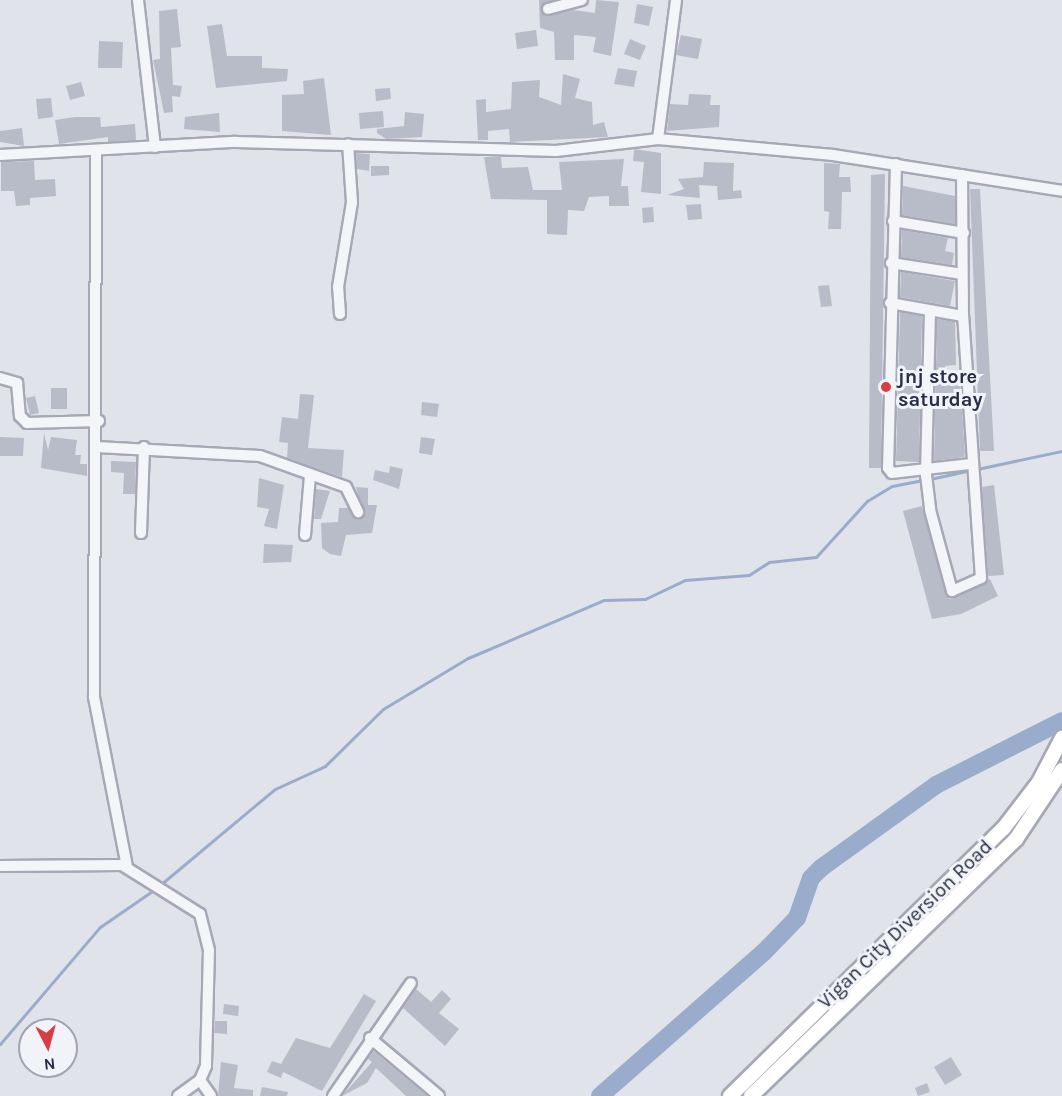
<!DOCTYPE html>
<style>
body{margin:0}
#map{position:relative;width:1062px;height:1096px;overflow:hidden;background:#e1e3ea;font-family:Karla,sans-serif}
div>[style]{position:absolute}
.stream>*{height:3px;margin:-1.5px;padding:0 1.5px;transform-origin:1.5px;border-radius:1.5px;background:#9aaccc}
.river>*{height:18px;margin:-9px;padding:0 9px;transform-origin:9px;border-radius:9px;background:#9aaccc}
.building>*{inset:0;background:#b8bcc8}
.roads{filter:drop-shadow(2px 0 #a6a9b5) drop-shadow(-2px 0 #a6a9b5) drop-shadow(0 2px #a6a9b5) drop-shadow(0 -2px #a6a9b5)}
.minor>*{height:10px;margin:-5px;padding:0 5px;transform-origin:5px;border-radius:5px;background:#f4f5f8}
.secondary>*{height:14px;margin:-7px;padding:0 7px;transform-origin:7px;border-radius:7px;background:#fff}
.dots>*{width:16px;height:16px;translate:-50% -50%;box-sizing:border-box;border:3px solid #f1f3f8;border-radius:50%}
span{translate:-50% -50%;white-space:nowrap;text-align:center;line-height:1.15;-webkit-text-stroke:6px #f1f3f8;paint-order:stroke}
.poi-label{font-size:20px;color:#282e43;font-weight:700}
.left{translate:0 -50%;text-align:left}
.street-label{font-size:20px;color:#282e43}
.north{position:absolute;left:18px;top:1018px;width:60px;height:60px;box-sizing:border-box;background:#f1f3f8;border:2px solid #a1a4b0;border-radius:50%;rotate:174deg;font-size:16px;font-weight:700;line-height:24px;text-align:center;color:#282e43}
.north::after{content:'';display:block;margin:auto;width:21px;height:27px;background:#d63f42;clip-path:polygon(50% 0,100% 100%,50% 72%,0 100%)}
</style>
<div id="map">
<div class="stream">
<i style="left:977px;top:469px;width:87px;rotate:-12deg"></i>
<i style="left:930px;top:479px;width:42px;rotate:-12.4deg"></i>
<i style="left:160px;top:885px;width:150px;rotate:-39.9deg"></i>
<i style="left:275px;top:789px;width:55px;rotate:-24.7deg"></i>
<i style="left:325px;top:766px;width:81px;rotate:-44.5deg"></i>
<i style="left:383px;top:709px;width:99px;rotate:-31deg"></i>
<i style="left:468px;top:658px;width:148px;rotate:-23.1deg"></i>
<i style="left:604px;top:600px;width:41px;rotate:-1.4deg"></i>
<i style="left:645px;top:599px;width:44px;rotate:-25.4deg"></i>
<i style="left:685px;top:580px;width:64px;rotate:-4.5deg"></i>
<i style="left:749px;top:575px;width:24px;rotate:-33deg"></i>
<i style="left:769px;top:562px;width:47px;rotate:-6.1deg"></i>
<i style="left:816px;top:557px;width:76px;rotate:-47.7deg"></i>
<i style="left:867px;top:501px;width:29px;rotate:-31deg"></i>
<i style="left:892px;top:486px;width:33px;rotate:-11deg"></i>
<i style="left:0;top:1044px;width:154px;rotate:-49.5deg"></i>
<i style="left:100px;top:927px;width:67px;rotate:-34.6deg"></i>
</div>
<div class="river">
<i style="left:600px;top:1096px;width:218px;rotate:-41.3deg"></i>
<i style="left:764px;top:952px;width:47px;rotate:-45.9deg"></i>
<i style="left:797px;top:918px;width:42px;rotate:-70.7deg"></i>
<i style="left:811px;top:878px;width:14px;rotate:-45deg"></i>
<i style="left:821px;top:868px;width:142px;rotate:-35.8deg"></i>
<i style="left:936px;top:785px;width:141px;rotate:-26.9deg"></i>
</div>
<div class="building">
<i style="clip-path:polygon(539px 0,553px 0,541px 6px,547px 16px,573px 10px,595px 13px,596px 0,619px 2px,611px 56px,593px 52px,596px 37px,574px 35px,574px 60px,555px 60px,554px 32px,540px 28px)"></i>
<i style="clip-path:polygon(637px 4px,653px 7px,649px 26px,634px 23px)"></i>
<i style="clip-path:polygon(177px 9px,181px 47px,171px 48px,173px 85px,182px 86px,180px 97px,172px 96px,173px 112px,164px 113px,153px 60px,160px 59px,159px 11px)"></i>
<i style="clip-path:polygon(222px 24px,227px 56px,262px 56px,262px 68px,288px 69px,287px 81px,216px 88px,207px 26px)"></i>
<i style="clip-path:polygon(536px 30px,538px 46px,517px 49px,515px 33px)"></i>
<i style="clip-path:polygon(681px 35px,702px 39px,698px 59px,676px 55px)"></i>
<i style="clip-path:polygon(630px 39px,646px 46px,640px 60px,624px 54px)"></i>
<i style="clip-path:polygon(99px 41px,123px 42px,122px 68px,98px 68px)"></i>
<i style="clip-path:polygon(618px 68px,637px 71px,634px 87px,614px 84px)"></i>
<i style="clip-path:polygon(563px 74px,580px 79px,575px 98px,592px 102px,593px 125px,604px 122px,608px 137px,510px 142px,509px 129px,488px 131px,488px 140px,478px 140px,476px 100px,486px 99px,486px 112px,511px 109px,512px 82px,540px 80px,539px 97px,561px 105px)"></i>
<i style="clip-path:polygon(324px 78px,331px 135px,282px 131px,282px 95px,304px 94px,303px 81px)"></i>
<i style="clip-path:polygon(81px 82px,85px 96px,70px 100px,66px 86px)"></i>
<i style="clip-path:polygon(390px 88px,391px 99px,376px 101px,375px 89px)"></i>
<i style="clip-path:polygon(689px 94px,711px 95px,710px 105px,720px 105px,719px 127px,667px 131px,670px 104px,688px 105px)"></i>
<i style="clip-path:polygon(51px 98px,53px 117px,38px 119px,36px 99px)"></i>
<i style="clip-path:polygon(383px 111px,384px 127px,360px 129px,359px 113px)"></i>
<i style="clip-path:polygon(405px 112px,424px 114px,422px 137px,386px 139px,377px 133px,377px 129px,404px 126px)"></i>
<i style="clip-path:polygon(219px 113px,220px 132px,184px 129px,185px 117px)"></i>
<i style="clip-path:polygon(75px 117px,100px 117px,101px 127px,135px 124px,136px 140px,108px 142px,108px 137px,59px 144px,55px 120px)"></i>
<i style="clip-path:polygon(22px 128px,24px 146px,0 142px,0 131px)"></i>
<i style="clip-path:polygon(634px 149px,661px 153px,661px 194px,641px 192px,644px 162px,633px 161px)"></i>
<i style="clip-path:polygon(356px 153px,370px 154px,369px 171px,357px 169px)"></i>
<i style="clip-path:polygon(484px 157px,501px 157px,502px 168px,528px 167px,533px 190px,562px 190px,559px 162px,624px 159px,621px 186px,628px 186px,629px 206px,609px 206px,609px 196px,589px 197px,584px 211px,568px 210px,567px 235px,547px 234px,547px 200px,491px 199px)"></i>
<i style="clip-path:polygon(34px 161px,35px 180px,55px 179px,56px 196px,30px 198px,30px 205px,16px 206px,14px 191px,1px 191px,1px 162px)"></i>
<i style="clip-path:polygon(704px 162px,734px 163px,733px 191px,741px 190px,742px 198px,718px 200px,717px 186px,699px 185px,700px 198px,667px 195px,684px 189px,678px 179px,703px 177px)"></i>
<i style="clip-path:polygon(824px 163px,840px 164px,839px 177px,850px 177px,851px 192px,842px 192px,841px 229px,828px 229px,829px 212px,824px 211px)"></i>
<i style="clip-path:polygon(371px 166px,389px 166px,389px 175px,371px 176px)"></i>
<i style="clip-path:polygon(885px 174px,881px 468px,869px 468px,871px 175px)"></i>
<i style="clip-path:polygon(903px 186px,955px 196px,955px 224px,902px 215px)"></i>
<i style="clip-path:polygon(970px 189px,980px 189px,994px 451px,980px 451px)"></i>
<i style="clip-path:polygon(701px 204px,702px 219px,688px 220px,686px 205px)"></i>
<i style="clip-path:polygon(653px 207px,654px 222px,643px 223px,642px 208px)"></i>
<i style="clip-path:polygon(902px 230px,948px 238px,945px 251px,954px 253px,952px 265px,901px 257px)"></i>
<i style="clip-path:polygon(901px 272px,955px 281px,950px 306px,900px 297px)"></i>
<i style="clip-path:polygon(829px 285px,832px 306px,821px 307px,818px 286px)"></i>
<i style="clip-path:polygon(900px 312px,922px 316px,919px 462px,896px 461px)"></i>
<i style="clip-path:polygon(937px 319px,955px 322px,956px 365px,945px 366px,945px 385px,960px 385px,965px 452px,964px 457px,934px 461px)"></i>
<i style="clip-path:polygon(51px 388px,67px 388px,67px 409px,51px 409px)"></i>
<i style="clip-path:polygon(300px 394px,314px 395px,308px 448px,344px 450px,342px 477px,287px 458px,288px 443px,279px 442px,282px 417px,298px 419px)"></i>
<i style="clip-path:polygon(35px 396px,39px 413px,30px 415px,26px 398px)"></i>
<i style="clip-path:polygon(422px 402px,439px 404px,437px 417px,421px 415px)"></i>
<i style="clip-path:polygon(44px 433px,48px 450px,51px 437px,77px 440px,75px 455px,81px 455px,80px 464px,87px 464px,87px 476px,41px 468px)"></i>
<i style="clip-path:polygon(0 437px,24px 438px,23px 456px,0 456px)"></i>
<i style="clip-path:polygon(421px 437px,435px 439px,432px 455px,419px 453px)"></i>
<i style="clip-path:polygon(111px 461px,136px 462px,135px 494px,123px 494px,124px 473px,111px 472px)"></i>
<i style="clip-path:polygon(390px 466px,403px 469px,399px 489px,373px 480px,375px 470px,389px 473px)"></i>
<i style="clip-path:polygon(259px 478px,284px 485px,277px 529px,264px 526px,269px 509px,257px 507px)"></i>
<i style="clip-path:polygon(994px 485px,1004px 575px,988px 576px,982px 487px)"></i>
<i style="clip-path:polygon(356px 487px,368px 488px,368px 505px,377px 505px,372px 533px,346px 535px,341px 556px,330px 554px,322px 548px,321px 523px,338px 522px,339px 508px,348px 508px,357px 519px,364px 517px)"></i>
<i style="clip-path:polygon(316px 489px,330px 491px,321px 519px,314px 519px)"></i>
<i style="clip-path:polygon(922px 506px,949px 599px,990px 579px,998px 596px,961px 614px,932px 619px,903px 511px)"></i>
<i style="clip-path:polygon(264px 544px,293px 545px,291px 562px,263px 563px)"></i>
<i style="clip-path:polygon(416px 989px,431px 1002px,442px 990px,451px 999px,439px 1013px,459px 1029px,445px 1046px,403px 1008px)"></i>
<i style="clip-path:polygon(364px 994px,376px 1001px,322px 1091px,283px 1072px,281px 1078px,267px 1072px,272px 1061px,281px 1064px,296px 1038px,330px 1048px)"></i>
<i style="clip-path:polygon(224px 1004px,239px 1006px,238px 1016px,223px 1014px)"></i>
<i style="clip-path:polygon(215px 1021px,227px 1021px,227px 1034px,214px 1033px)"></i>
<i style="clip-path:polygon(373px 1051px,427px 1096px,406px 1096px,376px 1068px,367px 1083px,342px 1096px,372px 1062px,368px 1059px)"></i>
<i style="clip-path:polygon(951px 1057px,962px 1075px,945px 1085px,934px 1067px)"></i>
<i style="clip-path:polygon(221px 1062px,238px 1065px,234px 1088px,253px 1090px,253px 1096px,218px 1096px)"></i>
<i style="clip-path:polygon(927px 1083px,930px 1092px,918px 1096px,915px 1088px)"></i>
<i style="clip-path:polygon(262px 1087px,288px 1092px,287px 1096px,260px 1096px)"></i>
</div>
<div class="roads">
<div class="minor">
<i style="left:138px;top:0;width:148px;rotate:83.4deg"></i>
<i style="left:548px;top:9px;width:35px;rotate:-15deg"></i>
<i style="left:658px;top:139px;width:140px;rotate:-82.6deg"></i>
<i style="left:96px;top:151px;width:546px;rotate:90.21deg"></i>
<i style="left:94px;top:697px;width:173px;rotate:79deg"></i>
<i style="left:0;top:155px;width:236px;rotate:-3.2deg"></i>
<i style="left:236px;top:142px;width:320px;rotate:1.6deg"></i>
<i style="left:556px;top:151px;width:103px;rotate:-6.7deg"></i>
<i style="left:658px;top:139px;width:176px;rotate:5.2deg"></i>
<i style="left:833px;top:155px;width:232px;rotate:8.9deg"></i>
<i style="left:896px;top:164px;width:304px;rotate:91.5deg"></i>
<i style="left:888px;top:468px;width:6px;rotate:51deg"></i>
<i style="left:892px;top:473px;width:79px;rotate:-6.6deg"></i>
<i style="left:893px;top:221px;width:72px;rotate:9.6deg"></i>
<i style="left:891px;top:263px;width:72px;rotate:8.8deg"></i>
<i style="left:890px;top:303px;width:74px;rotate:10.1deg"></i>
<i style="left:930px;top:311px;width:164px;rotate:91.4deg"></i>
<i style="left:926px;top:475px;width:35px;rotate:83deg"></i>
<i style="left:930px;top:510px;width:84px;rotate:74.8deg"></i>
<i style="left:952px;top:591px;width:32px;rotate:-24deg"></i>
<i style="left:981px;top:578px;width:263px;rotate:-93.9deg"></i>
<i style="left:963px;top:316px;width:141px;rotate:-90.4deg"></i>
<i style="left:340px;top:314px;width:27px;rotate:-94deg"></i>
<i style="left:338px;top:287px;width:86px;rotate:-80.6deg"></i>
<i style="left:352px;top:202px;width:58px;rotate:-93.9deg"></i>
<i style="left:0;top:378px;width:18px;rotate:16deg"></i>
<i style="left:17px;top:383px;width:33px;rotate:85deg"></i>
<i style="left:20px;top:416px;width:10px;rotate:45deg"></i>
<i style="left:27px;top:423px;width:72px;rotate:-1.6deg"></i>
<i style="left:97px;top:447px;width:163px;rotate:3.2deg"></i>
<i style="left:260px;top:456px;width:91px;rotate:19.8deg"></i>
<i style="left:346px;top:487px;width:28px;rotate:64deg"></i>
<i style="left:141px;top:533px;width:86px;rotate:-88deg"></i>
<i style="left:305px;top:535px;width:59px;rotate:-85.2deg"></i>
<i style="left:0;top:866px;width:122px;rotate:-0.5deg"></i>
<i style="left:122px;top:865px;width:92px;rotate:32.1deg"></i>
<i style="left:200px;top:914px;width:37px;rotate:76deg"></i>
<i style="left:209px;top:950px;width:116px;rotate:91.5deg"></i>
<i style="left:206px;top:1066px;width:15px;rotate:113deg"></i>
<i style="left:200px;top:1080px;width:27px;rotate:144deg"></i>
<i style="left:370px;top:1038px;width:90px;rotate:40deg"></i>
<i style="left:200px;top:1080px;width:19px;rotate:55deg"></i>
<i style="left:333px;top:1096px;width:137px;rotate:-55.4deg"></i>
</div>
<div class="secondary">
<i style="left:730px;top:1096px;width:382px;rotate:-44.4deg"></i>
<i style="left:1003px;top:829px;width:59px;rotate:-52.5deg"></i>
<i style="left:1039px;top:782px;width:50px;rotate:-62.4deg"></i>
<i style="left:751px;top:1096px;width:369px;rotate:-44.1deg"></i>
<i style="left:1016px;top:839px;width:83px;rotate:-56.3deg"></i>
</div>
</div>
<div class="dots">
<i style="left:886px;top:387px;background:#d63f42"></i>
</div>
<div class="poi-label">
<span class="left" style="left:898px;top:388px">jnj store<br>saturday</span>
</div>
<div class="street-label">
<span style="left:905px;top:924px;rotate:-44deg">Vigan City Diversion Road</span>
</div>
<div class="north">N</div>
</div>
